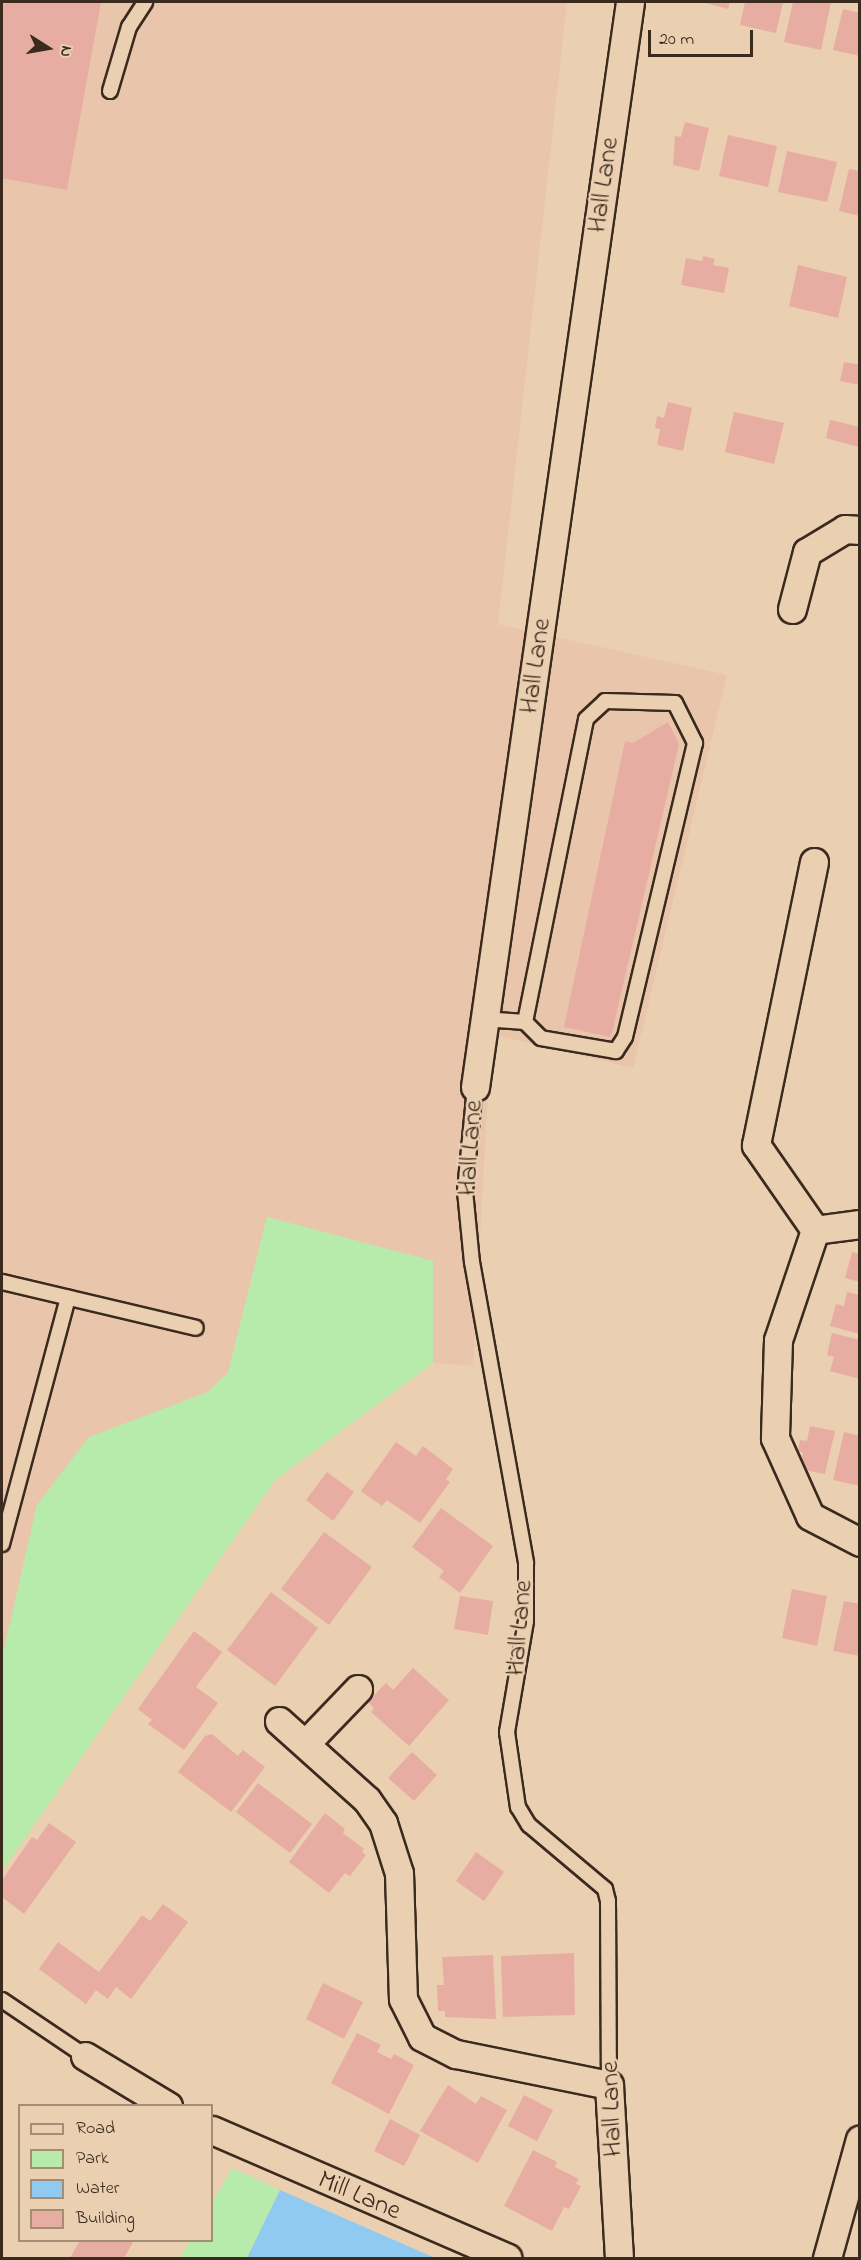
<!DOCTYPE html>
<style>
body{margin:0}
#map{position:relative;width:861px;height:2260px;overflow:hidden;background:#eacfb1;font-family:"Indie Flower",sans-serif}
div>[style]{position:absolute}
.built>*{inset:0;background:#e9c5ac}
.green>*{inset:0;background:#b6ebac}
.water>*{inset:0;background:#90caf0}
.building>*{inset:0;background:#e7ada2}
.roads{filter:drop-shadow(2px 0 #3b2a1e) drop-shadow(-2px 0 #3b2a1e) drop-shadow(0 2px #3b2a1e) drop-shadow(0 -2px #3b2a1e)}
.service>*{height:14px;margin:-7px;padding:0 7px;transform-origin:7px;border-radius:7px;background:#eacfb1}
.minor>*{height:27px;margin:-13.5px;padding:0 13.5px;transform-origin:13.5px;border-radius:13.5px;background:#eacfb1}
span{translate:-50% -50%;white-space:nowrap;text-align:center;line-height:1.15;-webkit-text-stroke:5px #eacfb1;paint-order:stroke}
.street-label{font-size:27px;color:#3b2a1e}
.frame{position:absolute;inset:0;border:3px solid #3b2a1e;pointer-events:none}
.legend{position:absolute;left:18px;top:2104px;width:195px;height:138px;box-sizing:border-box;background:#eacfb1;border:2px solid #a48d76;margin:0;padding:8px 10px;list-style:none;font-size:18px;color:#3b2a1e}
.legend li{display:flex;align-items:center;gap:12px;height:30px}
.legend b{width:30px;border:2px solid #a48d76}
.north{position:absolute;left:18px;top:18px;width:60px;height:60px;-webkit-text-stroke:4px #eacfb1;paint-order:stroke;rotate:101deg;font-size:16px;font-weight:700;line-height:24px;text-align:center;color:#3b2a1e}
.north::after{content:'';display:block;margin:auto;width:21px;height:27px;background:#3b2a1e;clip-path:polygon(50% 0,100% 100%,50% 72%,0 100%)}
.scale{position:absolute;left:648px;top:30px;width:105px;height:27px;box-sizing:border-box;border:3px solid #3b2a1e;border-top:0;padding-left:8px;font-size:18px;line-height:21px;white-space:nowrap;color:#3b2a1e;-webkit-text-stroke:4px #eacfb1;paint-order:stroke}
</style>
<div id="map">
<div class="built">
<i style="clip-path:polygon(2px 2px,567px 2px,498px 624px,727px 675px,633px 1068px,491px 1034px,473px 1366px,433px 1363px,433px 1261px,267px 1217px,228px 1372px,208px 1392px,89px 1438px,37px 1505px,2px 1658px)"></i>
</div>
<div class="green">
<i style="clip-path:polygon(267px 1217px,433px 1261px,433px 1363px,275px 1480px,2px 1871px,2px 1658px,37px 1505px,89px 1437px,208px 1392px,228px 1373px)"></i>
<i style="clip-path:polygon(232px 2168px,280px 2190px,247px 2258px,180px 2258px,190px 2241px,212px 2240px,212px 2203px)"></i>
</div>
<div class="water">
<i style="clip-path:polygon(280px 2190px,435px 2258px,247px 2258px)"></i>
</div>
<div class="building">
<i style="clip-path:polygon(2px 2px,101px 2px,67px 190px,2px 178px)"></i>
<i style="clip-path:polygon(703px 2px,730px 2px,728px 9px)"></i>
<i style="clip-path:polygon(745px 2px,783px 2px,776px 33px,740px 25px)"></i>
<i style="clip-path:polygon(793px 2px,831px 2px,821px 50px,784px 42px)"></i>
<i style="clip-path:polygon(843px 9px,860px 13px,860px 56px,833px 50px)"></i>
<i style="clip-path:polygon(685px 122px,709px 128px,699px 171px,673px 165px,675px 136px,681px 137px)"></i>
<i style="clip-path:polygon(728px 135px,777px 146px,768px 187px,719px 176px)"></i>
<i style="clip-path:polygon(787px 151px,837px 162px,827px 202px,778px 192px)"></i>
<i style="clip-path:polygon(849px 169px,860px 171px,860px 216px,839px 211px)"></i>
<i style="clip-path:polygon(703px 256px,715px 259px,713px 265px,729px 268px,724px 293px,681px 285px,686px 258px,702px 261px)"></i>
<i style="clip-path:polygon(798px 265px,847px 277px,838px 318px,789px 306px)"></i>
<i style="clip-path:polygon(844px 362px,860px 365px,860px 385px,840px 381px)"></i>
<i style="clip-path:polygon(668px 402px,692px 408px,683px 451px,657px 445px,660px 429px,655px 428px,657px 416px,664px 418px)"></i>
<i style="clip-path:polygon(734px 412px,784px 423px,774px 464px,725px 452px)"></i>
<i style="clip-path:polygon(830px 420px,860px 427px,859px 447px,826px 438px)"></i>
<i style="clip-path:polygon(668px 722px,679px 744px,611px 1037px,564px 1027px,625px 741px,633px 743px)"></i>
<i style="clip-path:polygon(852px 1252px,860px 1254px,860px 1282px,845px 1278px)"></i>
<i style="clip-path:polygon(847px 1292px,860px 1295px,860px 1334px,830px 1326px,836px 1304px,844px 1306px)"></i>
<i style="clip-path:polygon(832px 1333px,860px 1340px,860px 1379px,830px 1371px,834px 1357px,827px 1355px)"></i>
<i style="clip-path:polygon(810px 1426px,835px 1431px,825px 1474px,799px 1469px,803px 1452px,798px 1451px,800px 1440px,807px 1441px)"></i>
<i style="clip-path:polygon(844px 1432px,860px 1436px,860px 1486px,833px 1480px)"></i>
<i style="clip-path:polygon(396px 1442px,416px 1456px,423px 1446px,453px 1469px,446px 1479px,450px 1482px,420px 1523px,387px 1500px,382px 1506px,361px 1491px)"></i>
<i style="clip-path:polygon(327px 1472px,354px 1492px,333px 1521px,306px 1500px)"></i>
<i style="clip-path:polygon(441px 1508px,493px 1546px,460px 1593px,439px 1577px,444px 1571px,412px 1547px)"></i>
<i style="clip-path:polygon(324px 1532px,372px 1567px,329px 1625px,281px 1589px)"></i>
<i style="clip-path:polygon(792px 1589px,827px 1596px,817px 1646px,782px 1638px)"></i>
<i style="clip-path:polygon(271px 1592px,318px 1628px,275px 1686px,227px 1650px)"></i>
<i style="clip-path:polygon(460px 1596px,493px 1601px,488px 1635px,454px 1629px)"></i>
<i style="clip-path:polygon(844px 1601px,860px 1604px,860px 1656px,833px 1651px)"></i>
<i style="clip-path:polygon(194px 1631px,222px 1652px,196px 1687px,218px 1703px,184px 1750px,148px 1724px,152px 1720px,138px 1709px)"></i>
<i style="clip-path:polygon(413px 1668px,449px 1700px,409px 1746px,371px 1712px,374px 1708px,368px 1702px,386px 1683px,393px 1690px)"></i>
<i style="clip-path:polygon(212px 1734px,238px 1756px,243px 1750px,265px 1767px,231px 1812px,178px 1772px,205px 1736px)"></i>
<i style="clip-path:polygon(412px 1752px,437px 1775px,414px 1801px,388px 1778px)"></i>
<i style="clip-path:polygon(258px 1783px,312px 1824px,290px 1853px,236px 1812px)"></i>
<i style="clip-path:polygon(325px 1813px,345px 1829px,343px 1833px,364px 1849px,362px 1852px,366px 1855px,350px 1876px,345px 1873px,329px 1893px,289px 1862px)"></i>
<i style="clip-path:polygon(49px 1823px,76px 1842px,24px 1914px,2px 1897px,2px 1880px,32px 1837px,37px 1840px)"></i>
<i style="clip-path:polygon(476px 1852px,504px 1872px,484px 1901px,456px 1881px)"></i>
<i style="clip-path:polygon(163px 1904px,188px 1922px,131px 1999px,116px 1987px,108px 1999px,96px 1990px,86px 2004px,39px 1969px,58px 1942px,99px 1972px,142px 1915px,150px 1921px)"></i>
<i style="clip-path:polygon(574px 1953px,575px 2015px,503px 2017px,501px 1956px)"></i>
<i style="clip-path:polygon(493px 1955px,496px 2019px,445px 2017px,445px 2011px,438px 2011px,437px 1985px,444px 1985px,442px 1957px)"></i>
<i style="clip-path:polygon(323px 1983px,363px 2002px,344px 2039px,306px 2019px)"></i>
<i style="clip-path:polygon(357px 2033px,381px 2045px,377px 2052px,391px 2059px,394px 2054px,414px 2065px,389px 2114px,331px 2083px)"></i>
<i style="clip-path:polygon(448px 2085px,476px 2104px,481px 2096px,507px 2110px,478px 2163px,420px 2131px)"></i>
<i style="clip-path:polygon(524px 2095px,553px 2110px,537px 2141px,508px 2126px)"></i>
<i style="clip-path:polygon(390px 2119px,420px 2135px,404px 2166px,374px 2151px)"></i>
<i style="clip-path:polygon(533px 2150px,557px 2162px,555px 2167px,579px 2179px,576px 2184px,581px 2186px,569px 2209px,564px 2207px,552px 2231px,504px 2206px)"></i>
<i style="clip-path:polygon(80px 2240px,134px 2240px,124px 2258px,70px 2258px)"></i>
</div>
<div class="roads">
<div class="service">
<i style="left:110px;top:91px;width:67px;rotate:-73.5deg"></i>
<i style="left:129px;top:27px;width:30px;rotate:-57deg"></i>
<i style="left:483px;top:1019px;width:42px;rotate:4.1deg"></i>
<i style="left:525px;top:1022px;width:309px;rotate:-78.6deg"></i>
<i style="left:586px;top:719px;width:26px;rotate:-43deg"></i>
<i style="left:605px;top:701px;width:70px;rotate:1.6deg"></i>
<i style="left:675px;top:703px;width:45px;rotate:63.4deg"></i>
<i style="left:695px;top:743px;width:302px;rotate:103.4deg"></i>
<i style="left:625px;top:1037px;width:17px;rotate:123deg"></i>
<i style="left:616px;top:1051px;width:76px;rotate:-170.2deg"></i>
<i style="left:541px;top:1038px;width:23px;rotate:-135deg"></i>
<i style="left:475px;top:1087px;width:104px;rotate:95.5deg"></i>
<i style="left:465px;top:1191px;width:71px;rotate:84.4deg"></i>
<i style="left:472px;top:1262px;width:306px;rotate:79.8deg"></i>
<i style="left:526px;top:1563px;width:58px;rotate:90deg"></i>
<i style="left:526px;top:1621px;width:113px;rotate:99.7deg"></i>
<i style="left:507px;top:1732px;width:76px;rotate:81.7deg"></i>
<i style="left:518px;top:1807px;width:21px;rotate:59deg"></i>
<i style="left:529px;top:1825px;width:99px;rotate:40.1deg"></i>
<i style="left:605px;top:1889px;width:12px;rotate:76deg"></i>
<i style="left:608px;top:1901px;width:184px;rotate:89.7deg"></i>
<i style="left:2px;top:1282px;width:199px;rotate:13.3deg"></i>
<i style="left:2px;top:1544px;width:255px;rotate:-75deg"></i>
<i style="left:2px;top:2000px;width:100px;rotate:34deg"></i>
</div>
<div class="minor">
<i style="left:792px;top:609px;width:59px;rotate:-75.3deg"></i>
<i style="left:807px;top:552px;width:44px;rotate:-31.2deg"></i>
<i style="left:845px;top:529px;width:15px;rotate:4deg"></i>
<i style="left:814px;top:862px;width:289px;rotate:101.6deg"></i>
<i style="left:756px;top:1145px;width:103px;rotate:55.2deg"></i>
<i style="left:475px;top:1087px;width:1096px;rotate:-81.87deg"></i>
<i style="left:860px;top:1224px;width:45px;rotate:172.4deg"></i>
<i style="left:815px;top:1230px;width:116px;rotate:108.6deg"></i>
<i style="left:778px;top:1340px;width:98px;rotate:91.8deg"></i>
<i style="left:775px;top:1438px;width:85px;rotate:65.8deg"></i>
<i style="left:810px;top:1516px;width:56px;rotate:27.5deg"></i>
<i style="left:279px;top:1721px;width:118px;rotate:41.9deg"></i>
<i style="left:367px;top:1800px;width:28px;rotate:55deg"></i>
<i style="left:383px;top:1823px;width:52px;rotate:72.3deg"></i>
<i style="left:399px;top:1873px;width:126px;rotate:88.2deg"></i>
<i style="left:403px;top:1999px;width:42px;rotate:63.4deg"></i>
<i style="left:422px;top:2037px;width:38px;rotate:27deg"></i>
<i style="left:456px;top:2054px;width:156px;rotate:11.5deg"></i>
<i style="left:609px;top:2085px;width:173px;rotate:86.7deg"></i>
<i style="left:306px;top:1743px;width:75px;rotate:-46.1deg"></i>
<i style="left:85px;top:2056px;width:97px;rotate:31.1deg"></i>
<i style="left:212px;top:2130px;width:322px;rotate:23.4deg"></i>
<i style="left:827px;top:2258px;width:123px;rotate:-74.5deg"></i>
</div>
</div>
<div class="street-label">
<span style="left:604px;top:185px;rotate:-82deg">Hall Lane</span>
<span style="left:536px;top:666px;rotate:-82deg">Hall Lane</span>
<span style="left:471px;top:1148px;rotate:-86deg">Hall Lane</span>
<span style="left:520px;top:1628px;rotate:-85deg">Hall Lane</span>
<span style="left:612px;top:2109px;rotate:-92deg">Hall Lane</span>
<span style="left:359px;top:2196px;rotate:23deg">Mill Lane</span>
</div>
<div class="frame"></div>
<ul class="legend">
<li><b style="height:8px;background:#eacfb1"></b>Road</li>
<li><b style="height:16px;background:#b6ebac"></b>Park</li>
<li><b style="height:16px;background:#90caf0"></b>Water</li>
<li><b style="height:16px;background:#e7ada2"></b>Building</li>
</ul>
<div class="north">N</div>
<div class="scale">20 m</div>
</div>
